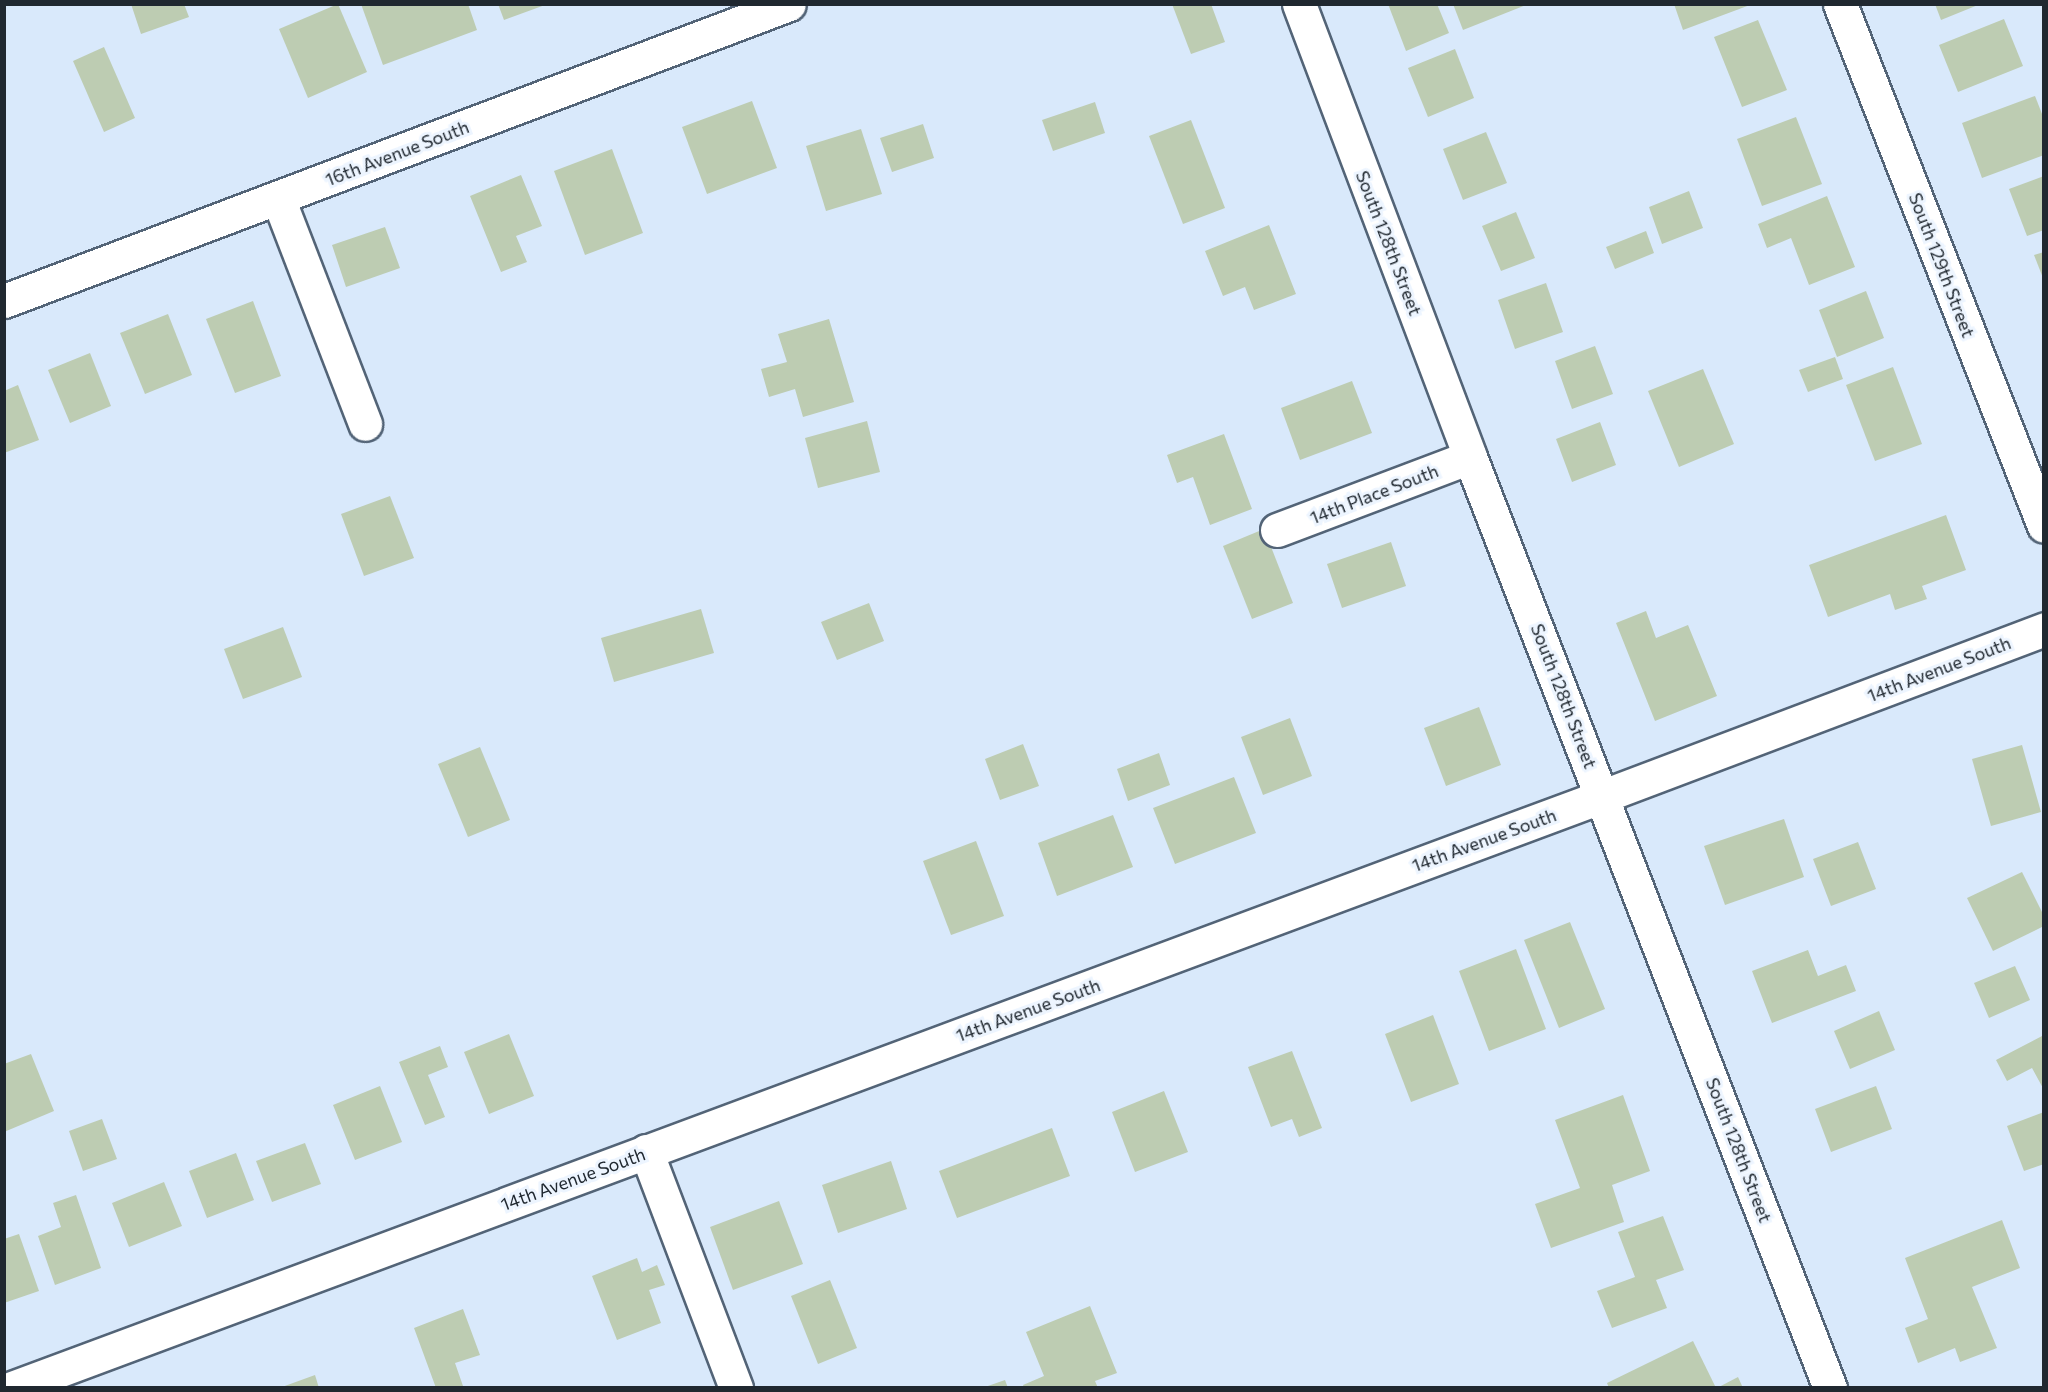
<!DOCTYPE html>
<style>
body{margin:0}
#map{position:relative;width:2048px;height:1392px;overflow:hidden;background:#d9e9fb;font-family:Commissioner,sans-serif}
div>[style]{position:absolute}
.building>*{inset:0;background:#bdccb2}
.roads{filter:drop-shadow(2px 0 #536477) drop-shadow(-2px 0 #536477) drop-shadow(0 2px #536477) drop-shadow(0 -2px #536477)}
.minor>*{height:33px;margin:-16.5px;padding:0 16.5px;transform-origin:16.5px;border-radius:16.5px;background:#fff}
.major>*{height:33px;margin:-16.5px;padding:0 16.5px;transform-origin:16.5px;border-radius:16.5px;background:#fff}
span{translate:-50% -50%;white-space:nowrap;text-align:center;line-height:1.15;-webkit-text-stroke:6px #edf5ff;paint-order:stroke}
.street-label{font-size:18px;color:#202830}
.frame{position:absolute;inset:0;border:6px solid #202830;pointer-events:none}
</style>
<div id="map">
<div class="building">
<i style="clip-path:polygon(131px 4px,184px 4px,189px 17px,141px 34px)"></i>
<i style="clip-path:polygon(338px 4px,367px 72px,308px 98px,279px 29px)"></i>
<i style="clip-path:polygon(361px 4px,468px 4px,477px 30px,383px 65px)"></i>
<i style="clip-path:polygon(498px 4px,545px 4px,545px 5px,504px 20px)"></i>
<i style="clip-path:polygon(1172px 4px,1211px 4px,1225px 42px,1191px 54px)"></i>
<i style="clip-path:polygon(1388px 4px,1437px 4px,1449px 33px,1406px 51px)"></i>
<i style="clip-path:polygon(1453px 4px,1526px 4px,1526px 5px,1463px 30px)"></i>
<i style="clip-path:polygon(1674px 4px,1750px 4px,1750px 5px,1683px 30px)"></i>
<i style="clip-path:polygon(1935px 4px,1978px 4px,1978px 5px,1941px 20px)"></i>
<i style="clip-path:polygon(2004px 19px,2023px 66px,1958px 92px,1939px 45px)"></i>
<i style="clip-path:polygon(1758px 20px,1787px 90px,1742px 107px,1714px 37px)"></i>
<i style="clip-path:polygon(104px 47px,135px 118px,104px 132px,73px 61px)"></i>
<i style="clip-path:polygon(1455px 49px,1474px 98px,1428px 117px,1408px 68px)"></i>
<i style="clip-path:polygon(2035px 96px,2044px 119px,2044px 155px,1982px 178px,1962px 123px)"></i>
<i style="clip-path:polygon(752px 101px,777px 168px,707px 194px,682px 127px)"></i>
<i style="clip-path:polygon(1095px 102px,1105px 133px,1053px 151px,1042px 120px)"></i>
<i style="clip-path:polygon(1796px 117px,1822px 184px,1762px 206px,1737px 139px)"></i>
<i style="clip-path:polygon(1191px 120px,1225px 208px,1183px 224px,1149px 136px)"></i>
<i style="clip-path:polygon(923px 124px,934px 158px,892px 172px,880px 138px)"></i>
<i style="clip-path:polygon(861px 129px,882px 194px,826px 211px,806px 146px)"></i>
<i style="clip-path:polygon(1486px 132px,1507px 183px,1463px 200px,1443px 149px)"></i>
<i style="clip-path:polygon(612px 149px,643px 233px,585px 255px,554px 171px)"></i>
<i style="clip-path:polygon(521px 175px,542px 226px,516px 236px,527px 262px,501px 272px,470px 196px)"></i>
<i style="clip-path:polygon(2044px 176px,2044px 230px,2027px 236px,2009px 189px)"></i>
<i style="clip-path:polygon(1689px 191px,1703px 228px,1662px 244px,1649px 207px)"></i>
<i style="clip-path:polygon(1827px 196px,1855px 267px,1809px 285px,1791px 238px,1767px 248px,1758px 224px)"></i>
<i style="clip-path:polygon(1516px 212px,1535px 258px,1501px 271px,1482px 226px)"></i>
<i style="clip-path:polygon(1269px 225px,1296px 294px,1254px 310px,1245px 287px,1223px 296px,1205px 251px)"></i>
<i style="clip-path:polygon(385px 227px,400px 268px,346px 287px,332px 245px)"></i>
<i style="clip-path:polygon(1646px 231px,1654px 253px,1615px 269px,1606px 247px)"></i>
<i style="clip-path:polygon(2044px 252px,2044px 278px,2043px 278px,2034px 255px)"></i>
<i style="clip-path:polygon(1546px 283px,1563px 332px,1515px 349px,1498px 300px)"></i>
<i style="clip-path:polygon(1866px 291px,1884px 338px,1837px 357px,1819px 310px)"></i>
<i style="clip-path:polygon(253px 301px,281px 376px,235px 393px,206px 319px)"></i>
<i style="clip-path:polygon(168px 314px,192px 375px,145px 394px,120px 333px)"></i>
<i style="clip-path:polygon(829px 319px,854px 402px,803px 417px,795px 389px,769px 397px,761px 369px,787px 362px,778px 334px)"></i>
<i style="clip-path:polygon(1595px 346px,1613px 394px,1572px 409px,1555px 361px)"></i>
<i style="clip-path:polygon(90px 353px,111px 406px,70px 423px,48px 370px)"></i>
<i style="clip-path:polygon(1835px 357px,1843px 379px,1808px 392px,1799px 370px)"></i>
<i style="clip-path:polygon(1893px 367px,1922px 444px,1875px 461px,1846px 385px)"></i>
<i style="clip-path:polygon(1703px 369px,1734px 444px,1679px 467px,1648px 391px)"></i>
<i style="clip-path:polygon(1352px 381px,1372px 433px,1300px 460px,1281px 408px)"></i>
<i style="clip-path:polygon(18px 385px,39px 440px,4px 453px,4px 391px)"></i>
<i style="clip-path:polygon(867px 421px,880px 472px,818px 488px,805px 438px)"></i>
<i style="clip-path:polygon(1600px 422px,1616px 465px,1572px 482px,1556px 439px)"></i>
<i style="clip-path:polygon(1224px 434px,1252px 509px,1210px 525px,1193px 477px,1177px 483px,1167px 455px)"></i>
<i style="clip-path:polygon(390px 496px,414px 558px,364px 576px,341px 514px)"></i>
<i style="clip-path:polygon(1946px 515px,1966px 570px,1922px 586px,1927px 599px,1895px 610px,1890px 594px,1828px 617px,1809px 565px)"></i>
<i style="clip-path:polygon(1264px 529px,1293px 603px,1252px 619px,1223px 546px)"></i>
<i style="clip-path:polygon(1391px 542px,1406px 586px,1342px 608px,1327px 564px)"></i>
<i style="clip-path:polygon(869px 603px,884px 641px,837px 660px,821px 622px)"></i>
<i style="clip-path:polygon(701px 609px,714px 653px,614px 682px,601px 638px)"></i>
<i style="clip-path:polygon(1646px 611px,1656px 638px,1688px 625px,1717px 696px,1655px 721px,1616px 623px)"></i>
<i style="clip-path:polygon(283px 627px,302px 677px,243px 699px,224px 649px)"></i>
<i style="clip-path:polygon(1479px 707px,1501px 765px,1446px 786px,1424px 728px)"></i>
<i style="clip-path:polygon(1290px 718px,1312px 776px,1263px 795px,1241px 737px)"></i>
<i style="clip-path:polygon(1023px 744px,1039px 786px,1000px 800px,985px 759px)"></i>
<i style="clip-path:polygon(2022px 745px,2041px 812px,1991px 826px,1972px 759px)"></i>
<i style="clip-path:polygon(480px 747px,510px 820px,468px 837px,438px 764px)"></i>
<i style="clip-path:polygon(1159px 753px,1170px 785px,1128px 801px,1117px 769px)"></i>
<i style="clip-path:polygon(1234px 777px,1256px 833px,1175px 864px,1153px 808px)"></i>
<i style="clip-path:polygon(1113px 815px,1133px 867px,1057px 896px,1038px 843px)"></i>
<i style="clip-path:polygon(1784px 819px,1804px 877px,1725px 905px,1704px 846px)"></i>
<i style="clip-path:polygon(976px 841px,1004px 916px,951px 935px,923px 861px)"></i>
<i style="clip-path:polygon(1858px 842px,1876px 889px,1831px 906px,1813px 859px)"></i>
<i style="clip-path:polygon(2022px 872px,2044px 916px,2044px 926px,1993px 951px,1967px 898px)"></i>
<i style="clip-path:polygon(1570px 922px,1605px 1009px,1559px 1028px,1524px 940px)"></i>
<i style="clip-path:polygon(1516px 949px,1546px 1029px,1489px 1051px,1459px 971px)"></i>
<i style="clip-path:polygon(1808px 950px,1818px 976px,1846px 965px,1856px 991px,1772px 1023px,1752px 971px)"></i>
<i style="clip-path:polygon(2015px 966px,2030px 1000px,1989px 1018px,1974px 983px)"></i>
<i style="clip-path:polygon(1879px 1011px,1895px 1050px,1850px 1069px,1834px 1031px)"></i>
<i style="clip-path:polygon(1433px 1015px,1459px 1084px,1411px 1102px,1385px 1034px)"></i>
<i style="clip-path:polygon(509px 1034px,534px 1096px,489px 1114px,464px 1052px)"></i>
<i style="clip-path:polygon(2044px 1035px,2044px 1090px,2032px 1068px,2007px 1081px,1996px 1060px)"></i>
<i style="clip-path:polygon(440px 1046px,448px 1067px,428px 1075px,445px 1117px,425px 1125px,399px 1062px)"></i>
<i style="clip-path:polygon(1292px 1051px,1322px 1128px,1299px 1137px,1292px 1119px,1271px 1127px,1248px 1067px)"></i>
<i style="clip-path:polygon(31px 1054px,54px 1111px,4px 1132px,4px 1064px)"></i>
<i style="clip-path:polygon(380px 1086px,402px 1142px,355px 1160px,333px 1105px)"></i>
<i style="clip-path:polygon(1876px 1086px,1892px 1129px,1831px 1152px,1815px 1109px)"></i>
<i style="clip-path:polygon(1164px 1091px,1188px 1152px,1135px 1172px,1112px 1112px)"></i>
<i style="clip-path:polygon(1623px 1095px,1650px 1171px,1612px 1185px,1624px 1222px,1551px 1248px,1535px 1204px,1580px 1188px,1555px 1120px)"></i>
<i style="clip-path:polygon(2044px 1112px,2044px 1164px,2024px 1171px,2007px 1126px)"></i>
<i style="clip-path:polygon(102px 1119px,117px 1159px,83px 1171px,69px 1131px)"></i>
<i style="clip-path:polygon(1052px 1128px,1070px 1176px,957px 1218px,939px 1171px)"></i>
<i style="clip-path:polygon(305px 1143px,321px 1184px,272px 1202px,256px 1161px)"></i>
<i style="clip-path:polygon(236px 1153px,254px 1200px,207px 1218px,189px 1171px)"></i>
<i style="clip-path:polygon(891px 1161px,907px 1209px,838px 1233px,822px 1185px)"></i>
<i style="clip-path:polygon(164px 1182px,182px 1226px,129px 1247px,112px 1203px)"></i>
<i style="clip-path:polygon(76px 1195px,101px 1268px,55px 1285px,38px 1236px,61px 1227px,53px 1203px)"></i>
<i style="clip-path:polygon(779px 1201px,803px 1264px,733px 1290px,710px 1227px)"></i>
<i style="clip-path:polygon(1663px 1216px,1684px 1270px,1656px 1280px,1667px 1308px,1612px 1328px,1597px 1291px,1635px 1277px,1618px 1232px)"></i>
<i style="clip-path:polygon(2002px 1220px,2020px 1268px,1972px 1287px,1997px 1348px,1960px 1362px,1955px 1348px,1918px 1363px,1905px 1328px,1928px 1319px,1905px 1258px)"></i>
<i style="clip-path:polygon(19px 1234px,39px 1291px,4px 1303px,4px 1239px)"></i>
<i style="clip-path:polygon(637px 1258px,642px 1272px,657px 1265px,665px 1285px,649px 1290px,661px 1323px,617px 1340px,592px 1276px)"></i>
<i style="clip-path:polygon(830px 1280px,857px 1348px,818px 1364px,791px 1296px)"></i>
<i style="clip-path:polygon(1090px 1306px,1117px 1373px,1095px 1381px,1098px 1388px,1024px 1388px,1023px 1385px,1044px 1376px,1026px 1332px)"></i>
<i style="clip-path:polygon(463px 1309px,480px 1355px,455px 1363px,463px 1386px,436px 1388px,414px 1328px)"></i>
<i style="clip-path:polygon(1693px 1341px,1716px 1388px,1609px 1388px,1607px 1383px)"></i>
<i style="clip-path:polygon(315px 1375px,319px 1388px,282px 1388px,282px 1387px)"></i>
<i style="clip-path:polygon(1738px 1377px,1743px 1388px,1717px 1388px)"></i>
<i style="clip-path:polygon(1005px 1380px,1008px 1388px,985px 1388px,985px 1387px)"></i>
</div>
<div class="roads">
<div class="minor">
<i style="left:1840px;top:4px;width:560px;rotate:68.65deg"></i>
<i style="left:278px;top:198px;width:242px;rotate:68.9deg"></i>
<i style="left:4px;top:301px;width:839px;rotate:-20.72deg"></i>
<i style="left:1277px;top:530px;width:206px;rotate:-20.7deg"></i>
<i style="left:646px;top:1151px;width:254px;rotate:69.2deg"></i>
<i style="left:12px;top:1388px;width:1698px;rotate:-20.41deg"></i>
<i style="left:1603px;top:796px;width:472px;rotate:-20.7deg"></i>
</div>
<div class="major">
<i style="left:1299px;top:4px;width:484px;rotate:69.3deg"></i>
<i style="left:1470px;top:457px;width:998px;rotate:68.86deg"></i>
</div>
</div>
<div class="street-label">
<span style="left:397px;top:153px;rotate:-21deg">16th Avenue South</span>
<span style="left:1389px;top:243px;rotate:69deg">South 128th Street</span>
<span style="left:1942px;top:265px;rotate:69deg">South 129th Street</span>
<span style="left:1374px;top:494px;rotate:-21deg">14th Place South</span>
<span style="left:1939px;top:669px;rotate:-21deg">14th Avenue South</span>
<span style="left:1564px;top:696px;rotate:69deg">South 128th Street</span>
<span style="left:1484px;top:840px;rotate:-20deg">14th Avenue South</span>
<span style="left:1028px;top:1010px;rotate:-20deg">14th Avenue South</span>
<span style="left:1739px;top:1150px;rotate:69deg">South 128th Street</span>
<span style="left:573px;top:1179px;rotate:-20deg">14th Avenue South</span>
</div>
<div class="frame"></div>
</div>
